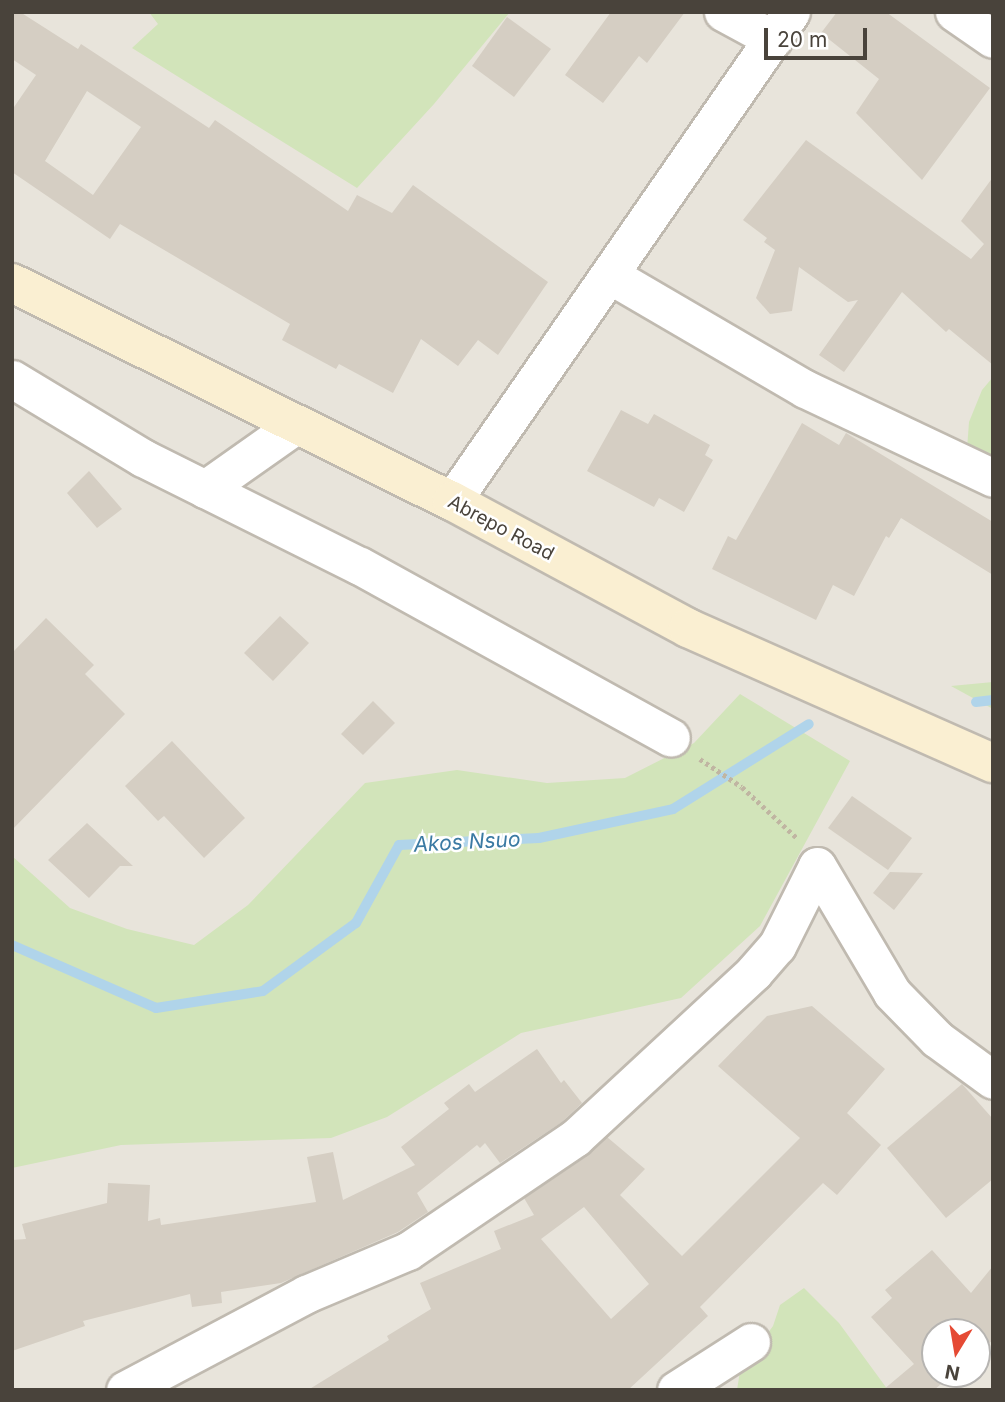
<!DOCTYPE html>
<style>
body{margin:0}
#map{position:relative;width:1005px;height:1402px;overflow:hidden;background:#f5f2ed;font-family:Inter,sans-serif}
div>[style]{position:absolute}
.residential>*{inset:0;background:#e8e4db}
.green>*{inset:0;background:#d2e4ba}
.stream>*{height:10px;margin:-5px;padding:0 5px;transform-origin:5px;border-radius:5px;background:#b0d4ea}
.building>*{inset:0;background:#d5cec3}
.path>*{height:4.5px;margin-top:-2.25px;transform-origin:0;background:repeating-linear-gradient(90deg,#c0b5a2 0 3.5px,transparent 0 7px)}
.roads{filter:drop-shadow(2px 0 #c0bab0) drop-shadow(-2px 0 #c0bab0) drop-shadow(0 2px #c0bab0) drop-shadow(0 -2px #c0bab0)}
.street>*{height:37px;margin:-18.5px;padding:0 18.5px;transform-origin:18.5px;border-radius:18.5px;background:#fff}
.secondary>*{height:38px;margin:-19px;padding:0 19px;transform-origin:19px;border-radius:19px;background:#faefd2}
span{translate:-50% -50%;white-space:nowrap;text-align:center;line-height:1.15;-webkit-text-stroke:5px #fff;paint-order:stroke}
.street-label{font-size:19px;color:#49433b}
.water-label{font-size:21px;color:#3b7aa3;font-style:italic}
.frame{position:absolute;inset:0;border:14px solid #49433b;pointer-events:none}
.north{position:absolute;left:921px;top:1318px;width:70px;height:70px;box-sizing:border-box;background:#fff;border:2px solid #b6b4b1;border-radius:50%;rotate:191deg;font-size:19px;font-weight:700;line-height:28px;text-align:center;color:#49433b}
.north::after{content:'';display:block;margin:auto;width:24px;height:32px;background:#e54a34;clip-path:polygon(50% 0,100% 100%,50% 72%,0 100%)}
.scale{position:absolute;left:764px;top:28px;width:103px;height:32px;box-sizing:border-box;border:4px solid #49433b;border-top:0;padding-left:9px;font-size:21px;line-height:24px;white-space:nowrap;color:#49433b;-webkit-text-stroke:5px #fff;paint-order:stroke}
</style>
<div id="map">
<div class="residential">
<i style="clip-path:polygon(evenodd,12px 12px,993px 12px,993px 1390px,12px 1390px,12px 12px,935px 1332px,977px 1332px,977px 1374px,935px 1374px,935px 1332px)"></i>
</div>
<div class="green">
<i style="clip-path:polygon(149px 12px,510px 12px,434px 104px,357px 188px,132px 48px,158px 24px)"></i>
<i style="clip-path:polygon(993px 377px,993px 458px,967px 449px,969px 422px,982px 390px)"></i>
<i style="clip-path:polygon(993px 682px,993px 709px,951px 686px)"></i>
<i style="clip-path:polygon(740px 694px,850px 761px,760px 926px,681px 998px,521px 1033px,387px 1117px,331px 1138px,121px 1145px,12px 1168px,12px 856px,70px 908px,127px 929px,194px 945px,248px 905px,365px 783px,457px 770px,547px 783px,625px 778px,694px 743px)"></i>
<i style="clip-path:polygon(804px 1288px,839px 1323px,888px 1390px,737px 1390px,740px 1371px,773px 1326px,780px 1305px)"></i>
</div>
<div class="stream">
<i style="left:976px;top:702px;width:17px;rotate:-7deg"></i>
<i style="left:12px;top:945px;width:157px;rotate:23.6deg"></i>
<i style="left:156px;top:1008px;width:108px;rotate:-9deg"></i>
<i style="left:263px;top:991px;width:115px;rotate:-36.2deg"></i>
<i style="left:356px;top:923px;width:89px;rotate:-61.1deg"></i>
<i style="left:399px;top:845px;width:140px;rotate:-2.9deg"></i>
<i style="left:539px;top:838px;width:137px;rotate:-12.2deg"></i>
<i style="left:673px;top:809px;width:160px;rotate:-32deg"></i>
</div>
<div class="building">
<i style="clip-path:polygon(evenodd,12px 12px,20px 12px,78px 49px,81px 44px,209px 128px,215px 120px,348px 211px,357px 195px,392px 213px,413px 185px,548px 282px,498px 355px,478px 340px,458px 366px,421px 339px,393px 393px,339px 364px,336px 369px,282px 340px,290px 324px,120px 224px,110px 239px,12px 172px,12px 110px,36px 75px,12px 59px,12px 12px,87px 91px,141px 127px,93px 195px,45px 161px,87px 91px)"></i>
<i style="clip-path:polygon(611px 12px,685px 12px,647px 63px,639px 56px,603px 103px,565px 75px)"></i>
<i style="clip-path:polygon(837px 12px,886px 12px,990px 88px,922px 180px,856px 113px,879px 79px,821px 33px)"></i>
<i style="clip-path:polygon(507px 17px,551px 49px,514px 97px,472px 66px)"></i>
<i style="clip-path:polygon(806px 140px,971px 259px,984px 244px,961px 221px,993px 177px,993px 365px,949px 329px,946px 332px,902px 292px,844px 372px,819px 355px,858px 300px,848px 302px,799px 267px,792px 311px,770px 314px,756px 298px,775px 250px,764px 242px,767px 238px,743px 220px)"></i>
<i style="clip-path:polygon(621px 410px,648px 424px,654px 414px,710px 445px,705px 455px,713px 460px,684px 512px,659px 498px,654px 507px,587px 471px)"></i>
<i style="clip-path:polygon(802px 423px,839px 445px,846px 433px,993px 522px,993px 575px,901px 518px,889px 538px,886px 536px,854px 596px,833px 585px,816px 620px,712px 569px,728px 536px,736px 540px)"></i>
<i style="clip-path:polygon(89px 471px,122px 509px,97px 528px,67px 493px)"></i>
<i style="clip-path:polygon(280px 616px,309px 643px,273px 681px,244px 653px)"></i>
<i style="clip-path:polygon(46px 618px,94px 665px,85px 674px,125px 714px,12px 830px,12px 653px)"></i>
<i style="clip-path:polygon(373px 701px,395px 723px,363px 755px,341px 734px)"></i>
<i style="clip-path:polygon(172px 741px,245px 818px,204px 858px,164px 816px,158px 821px,125px 786px)"></i>
<i style="clip-path:polygon(852px 796px,912px 838px,888px 870px,828px 828px)"></i>
<i style="clip-path:polygon(87px 823px,133px 866px,120px 866px,89px 898px,48px 860px)"></i>
<i style="clip-path:polygon(890px 872px,923px 873px,894px 910px,873px 893px)"></i>
<i style="clip-path:polygon(evenodd,812px 1006px,885px 1069px,847px 1113px,881px 1145px,837px 1195px,823px 1183px,700px 1307px,708px 1316px,628px 1390px,308px 1390px,389px 1340px,387px 1336px,431px 1309px,420px 1283px,501px 1249px,494px 1231px,534px 1215px,524px 1198px,587px 1155px,607px 1137px,645px 1169px,620px 1195px,682px 1256px,800px 1138px,718px 1066px,767px 1016px,812px 1006px,584px 1207px,649px 1284px,611px 1319px,541px 1239px,584px 1207px)"></i>
<i style="clip-path:polygon(537px 1049px,561px 1083px,564px 1080px,582px 1103px,562px 1122px,500px 1163px,485px 1143px,480px 1148px,477px 1145px,417px 1193px,428px 1212px,398px 1232px,281px 1283px,221px 1292px,222px 1303px,192px 1307px,190px 1294px,83px 1321px,85px 1326px,12px 1351px,12px 1240px,26px 1239px,22px 1224px,107px 1203px,108px 1183px,150px 1185px,148px 1221px,160px 1218px,161px 1225px,316px 1202px,307px 1157px,333px 1152px,343px 1200px,415px 1165px,401px 1147px,449px 1109px,444px 1103px,469px 1084px,475px 1092px)"></i>
<i style="clip-path:polygon(962px 1084px,993px 1119px,993px 1179px,946px 1218px,887px 1148px)"></i>
<i style="clip-path:polygon(932px 1250px,971px 1293px,993px 1266px,993px 1340px,977px 1353px,977px 1332px,935px 1332px,935px 1374px,953px 1374px,934px 1390px,883px 1390px,914px 1364px,871px 1317px,892px 1298px,885px 1290px)"></i>
</div>
<div class="path">
<i style="left:700px;top:759px;width:50px;rotate:33.7deg"></i>
<i style="left:742px;top:787px;width:74px;rotate:42.8deg"></i>
</div>
<div class="roads">
<div class="street">
<i style="left:723px;top:12px;width:57px;rotate:28.4deg"></i>
<i style="left:954px;top:12px;width:47px;rotate:34.7deg"></i>
<i style="left:610px;top:275px;width:226px;rotate:30.3deg"></i>
<i style="left:805px;top:389px;width:208px;rotate:25.3deg"></i>
<i style="left:12px;top:379px;width:153px;rotate:31.1deg"></i>
<i style="left:143px;top:458px;width:242px;rotate:26.5deg"></i>
<i style="left:360px;top:566px;width:355px;rotate:28.9deg"></i>
<i style="left:205px;top:489px;width:113px;rotate:-35.2deg"></i>
<i style="left:452px;top:501px;width:595px;rotate:-55.27deg"></i>
<i style="left:125px;top:1390px;width:205px;rotate:-27.9deg"></i>
<i style="left:306px;top:1294px;width:111px;rotate:-22.9deg"></i>
<i style="left:408px;top:1251px;width:202px;rotate:-34.1deg"></i>
<i style="left:575px;top:1138px;width:244px;rotate:-42.8deg"></i>
<i style="left:754px;top:972px;width:35px;rotate:-49deg"></i>
<i style="left:777px;top:946px;width:89px;rotate:-63.4deg"></i>
<i style="left:817px;top:866px;width:147px;rotate:59.4deg"></i>
<i style="left:892px;top:993px;width:64px;rotate:45.6deg"></i>
<i style="left:937px;top:1039px;width:69px;rotate:36.2deg"></i>
<i style="left:676px;top:1390px;width:89px;rotate:-32.6deg"></i>
</div>
<div class="secondary">
<i style="left:12px;top:283px;width:491px;rotate:26.4deg"></i>
<i style="left:452px;top:501px;width:268px;rotate:28.3deg"></i>
<i style="left:688px;top:628px;width:334px;rotate:23.9deg"></i>
</div>
</div>
<div class="street-label">
<span style="left:501px;top:528px;rotate:28deg">Abrepo Road</span>
</div>
<div class="water-label">
<span style="left:467px;top:842px;rotate:-3deg">Akos Nsuo</span>
</div>
<div class="frame"></div>
<div class="north">N</div>
<div class="scale">20 m</div>
</div>
